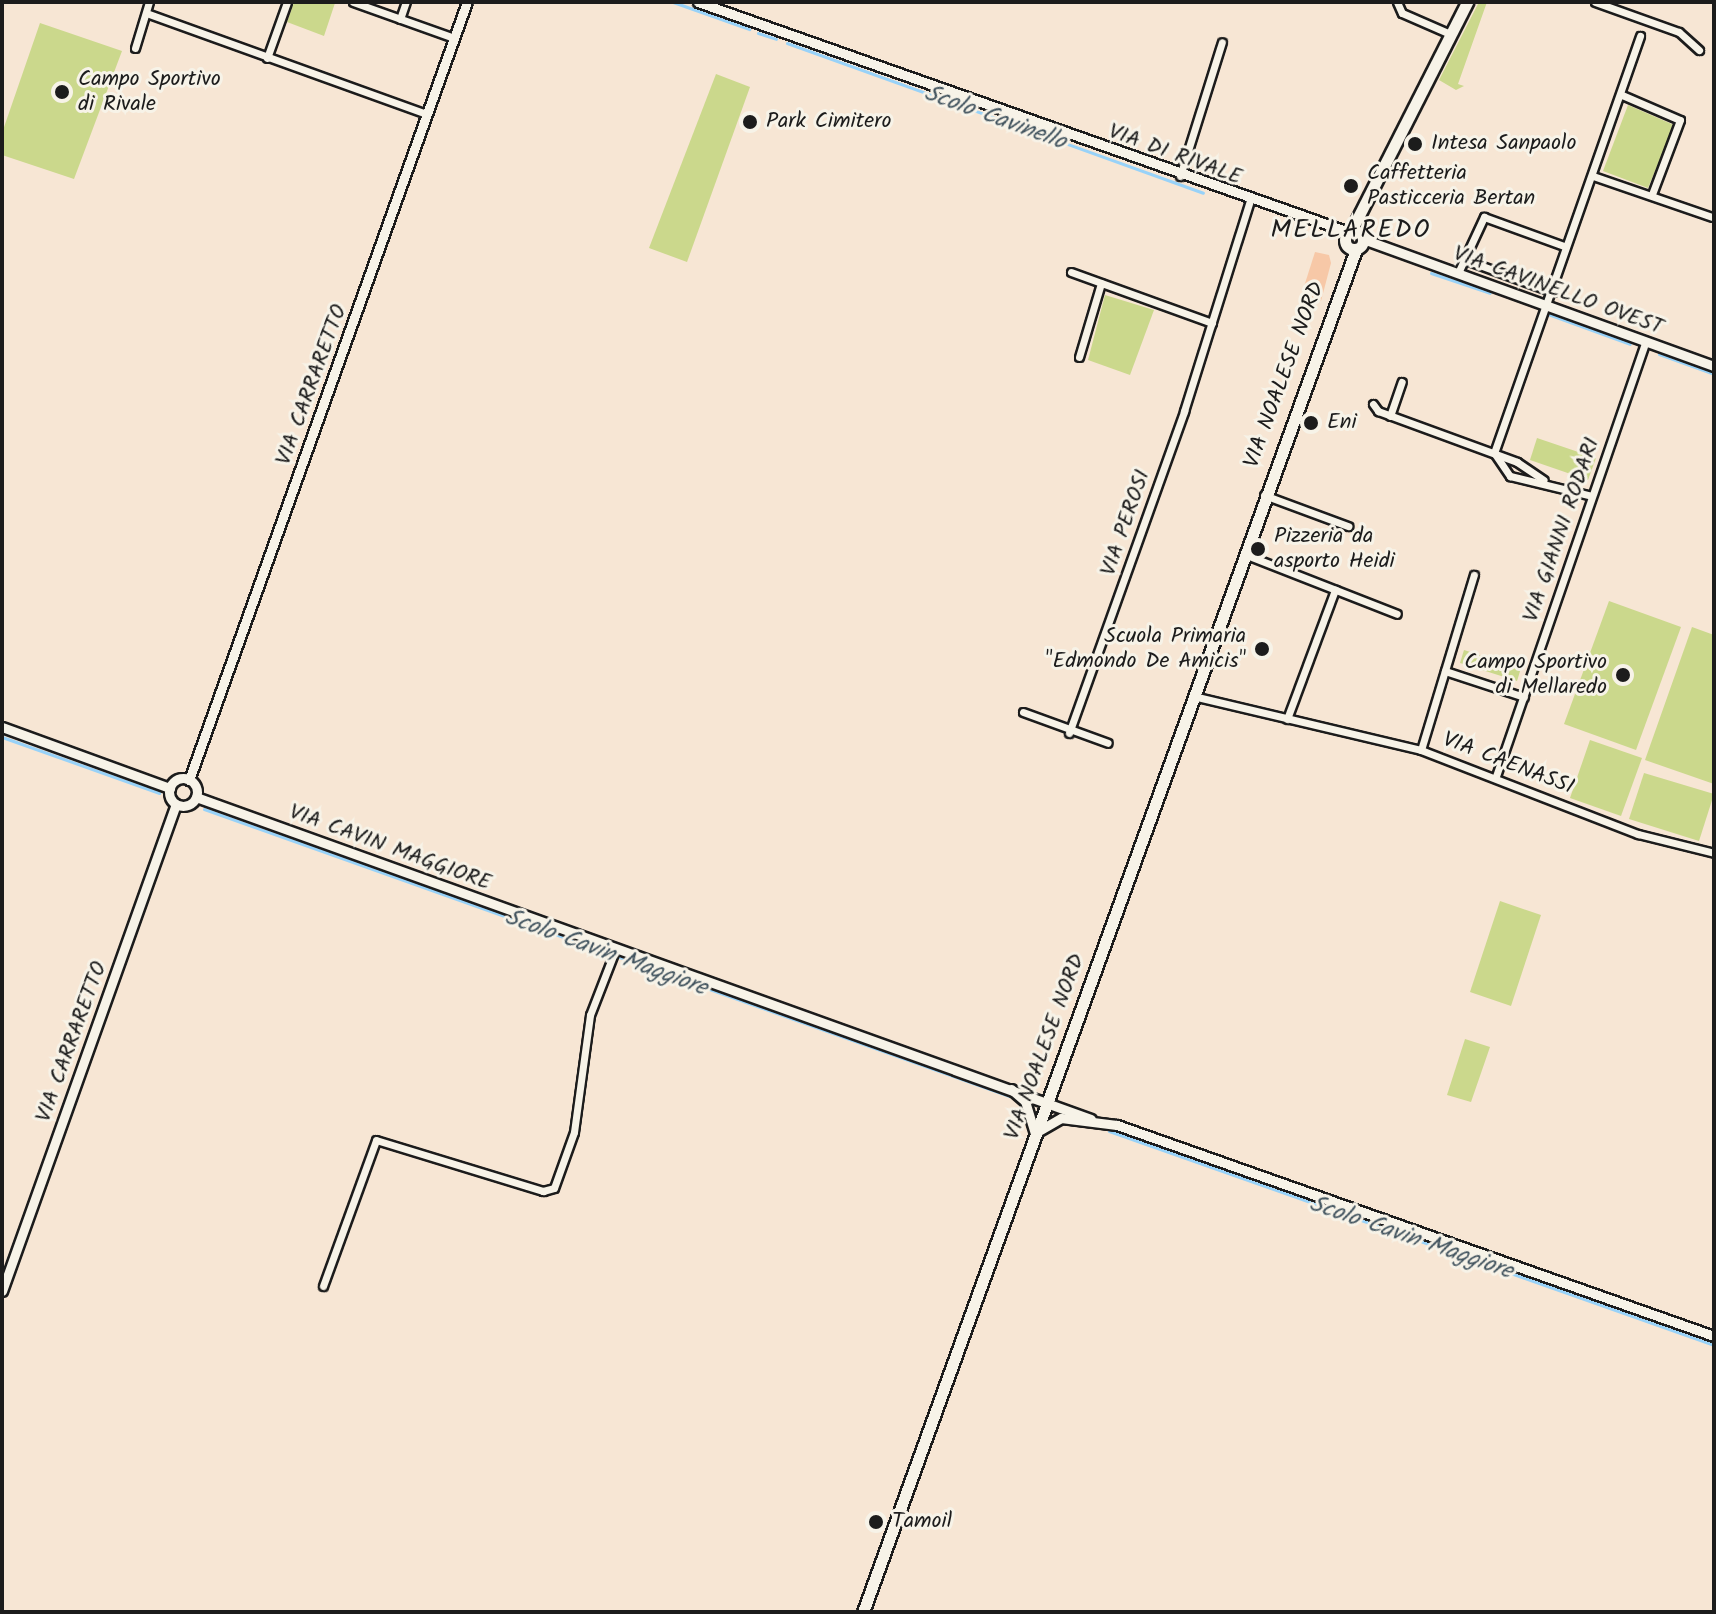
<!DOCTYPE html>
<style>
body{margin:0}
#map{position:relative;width:1716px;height:1614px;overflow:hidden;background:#f7e6d4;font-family:Kalam,sans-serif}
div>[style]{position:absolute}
.green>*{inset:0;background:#cbd88c}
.stream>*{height:3px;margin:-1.5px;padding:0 1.5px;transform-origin:1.5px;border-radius:1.5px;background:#98d2f8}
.building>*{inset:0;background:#f7c8a7}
.roads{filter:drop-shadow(2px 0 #1c1c1c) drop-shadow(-2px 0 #1c1c1c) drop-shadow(0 2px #1c1c1c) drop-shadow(0 -2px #1c1c1c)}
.minor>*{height:7px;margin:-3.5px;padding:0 3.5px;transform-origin:3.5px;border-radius:3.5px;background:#f7f3e8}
.tertiary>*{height:9px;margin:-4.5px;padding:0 4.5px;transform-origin:4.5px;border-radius:4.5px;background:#f7f3e8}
.tertiary>.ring{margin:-4.5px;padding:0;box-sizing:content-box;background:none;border:9px solid #f7f3e8;border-radius:50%}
.primary>*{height:11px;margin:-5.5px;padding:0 5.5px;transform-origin:5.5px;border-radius:5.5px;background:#f7f3e8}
.primary>.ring{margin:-5.5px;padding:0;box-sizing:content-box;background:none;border:11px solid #f7f3e8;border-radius:50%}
.dots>*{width:22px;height:22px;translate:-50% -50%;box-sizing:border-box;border:4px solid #f7f3e8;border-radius:50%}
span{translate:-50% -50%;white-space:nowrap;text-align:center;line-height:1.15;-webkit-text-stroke:6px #f7f3e8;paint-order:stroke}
.poi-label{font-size:22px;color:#1c1c1c}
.left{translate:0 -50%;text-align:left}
.right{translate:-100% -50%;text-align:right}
.street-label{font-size:22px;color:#1c1c1c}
.water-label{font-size:24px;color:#41535e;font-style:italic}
.quarter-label{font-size:26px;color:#1c1c1c;letter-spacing:2px}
.frame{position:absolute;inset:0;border:4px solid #1c1c1c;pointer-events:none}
</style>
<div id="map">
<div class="green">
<i style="clip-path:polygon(294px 2px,335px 3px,324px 36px,287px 22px)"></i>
<i style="clip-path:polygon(1479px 2px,1487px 2px,1458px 84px,1464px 86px,1456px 90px,1439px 80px)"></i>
<i style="clip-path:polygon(40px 23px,122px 51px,74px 179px,2px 155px,2px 133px)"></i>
<i style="clip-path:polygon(716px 74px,750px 87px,687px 262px,649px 248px)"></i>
<i style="clip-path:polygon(1628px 105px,1674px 125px,1648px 188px,1603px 171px)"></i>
<i style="clip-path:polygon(1105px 295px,1154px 310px,1130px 375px,1088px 360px)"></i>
<i style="clip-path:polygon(1537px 438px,1596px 458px,1588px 480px,1530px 460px)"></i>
<i style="clip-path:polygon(1609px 601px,1681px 627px,1636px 750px,1564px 724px)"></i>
<i style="clip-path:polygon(1692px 627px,1714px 635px,1714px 784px,1645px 760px)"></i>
<i style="clip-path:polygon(1464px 650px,1521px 668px,1517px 681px,1460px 663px)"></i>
<i style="clip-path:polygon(1590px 740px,1642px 758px,1621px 816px,1570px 798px)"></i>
<i style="clip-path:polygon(1644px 773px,1714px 794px,1699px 841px,1629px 819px)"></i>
<i style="clip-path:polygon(1500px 901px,1541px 915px,1511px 1006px,1470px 992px)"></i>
<i style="clip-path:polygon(1465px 1039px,1490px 1047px,1471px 1102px,1447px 1095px)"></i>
</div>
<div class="stream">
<i style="left:673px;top:2px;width:81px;rotate:19.6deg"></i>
<i style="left:758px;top:33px;width:19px;rotate:18deg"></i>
<i style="left:787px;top:43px;width:442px;rotate:19.8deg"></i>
<i style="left:1431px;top:273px;width:62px;rotate:18.7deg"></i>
<i style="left:1548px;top:314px;width:87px;rotate:20.1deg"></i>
<i style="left:1659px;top:354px;width:59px;rotate:20deg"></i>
<i style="left:2px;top:737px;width:167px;rotate:19.6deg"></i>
<i style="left:204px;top:809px;width:855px;rotate:19.62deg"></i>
<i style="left:1109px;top:1131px;width:642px;rotate:19.48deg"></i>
</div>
<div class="building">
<i style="clip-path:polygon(1315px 252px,1329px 255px,1331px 263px,1321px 301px,1301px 296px)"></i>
</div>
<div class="roads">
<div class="minor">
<i style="left:353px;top:2px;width:107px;rotate:19.6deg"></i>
<i style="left:1397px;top:2px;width:12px;rotate:66deg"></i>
<i style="left:1402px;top:13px;width:52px;rotate:23.6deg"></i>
<i style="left:1595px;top:2px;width:89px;rotate:19.7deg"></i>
<i style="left:1679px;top:32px;width:27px;rotate:42deg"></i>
<i style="left:149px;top:14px;width:295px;rotate:19.8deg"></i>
<i style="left:400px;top:19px;width:18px;rotate:-71deg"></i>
<i style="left:135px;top:48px;width:48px;rotate:-73.1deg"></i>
<i style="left:267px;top:58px;width:59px;rotate:-70.3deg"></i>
<i style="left:1622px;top:95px;width:63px;rotate:23.3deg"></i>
<i style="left:1680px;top:120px;width:79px;rotate:110.7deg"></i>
<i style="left:1180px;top:176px;width:140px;rotate:-72.6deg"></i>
<i style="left:1593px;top:176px;width:126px;rotate:19deg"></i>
<i style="left:1463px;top:259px;width:96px;rotate:20.1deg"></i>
<i style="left:1071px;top:272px;width:150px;rotate:19.9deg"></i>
<i style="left:1458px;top:273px;width:62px;rotate:-65.1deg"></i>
<i style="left:1484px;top:217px;width:85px;rotate:19.9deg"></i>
<i style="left:1079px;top:357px;width:77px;rotate:-73.4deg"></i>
<i style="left:1373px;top:404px;width:9px;rotate:54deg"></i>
<i style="left:1378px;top:411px;width:148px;rotate:20.1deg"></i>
<i style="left:1517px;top:462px;width:32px;rotate:34deg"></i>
<i style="left:1390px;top:416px;width:36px;rotate:-71deg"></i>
<i style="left:1494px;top:453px;width:442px;rotate:-70.7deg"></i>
<i style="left:1495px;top:454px;width:27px;rotate:56deg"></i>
<i style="left:1510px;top:476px;width:84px;rotate:13.7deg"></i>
<i style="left:1264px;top:495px;width:90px;rotate:20.3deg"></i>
<i style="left:1244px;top:554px;width:164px;rotate:21.4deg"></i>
<i style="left:1445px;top:671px;width:83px;rotate:18.2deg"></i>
<i style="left:1193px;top:696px;width:234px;rotate:13.3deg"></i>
<i style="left:1421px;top:750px;width:233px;rotate:21.2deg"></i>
<i style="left:1638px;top:834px;width:78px;rotate:14deg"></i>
<i style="left:1023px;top:712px;width:90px;rotate:20deg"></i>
<i style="left:1287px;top:719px;width:138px;rotate:-69.6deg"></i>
<i style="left:1069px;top:733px;width:342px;rotate:-70.3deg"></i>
<i style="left:1184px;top:411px;width:220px;rotate:-72.6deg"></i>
<i style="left:1421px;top:750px;width:183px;rotate:-73.2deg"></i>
<i style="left:1496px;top:776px;width:460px;rotate:-71deg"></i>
<i style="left:323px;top:1286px;width:155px;rotate:-70deg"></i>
<i style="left:376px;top:1140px;width:175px;rotate:17deg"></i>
<i style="left:543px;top:1191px;width:11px;rotate:-15deg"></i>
<i style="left:554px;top:1188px;width:59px;rotate:-70.3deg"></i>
<i style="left:574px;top:1132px;width:118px;rotate:-82.2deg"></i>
<i style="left:590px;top:1015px;width:72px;rotate:-68.8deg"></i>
</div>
<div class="tertiary">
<i style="left:698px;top:2px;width:690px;rotate:19.46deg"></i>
<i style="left:1363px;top:239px;width:373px;rotate:19.9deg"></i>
<i style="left:2px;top:727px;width:179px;rotate:20deg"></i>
<i class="ring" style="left:169px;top:778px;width:19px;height:19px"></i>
<i style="left:189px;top:780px;width:826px;rotate:-70.34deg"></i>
<i style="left:196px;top:797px;width:951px;rotate:19.79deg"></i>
<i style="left:1011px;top:1089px;width:18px;rotate:41deg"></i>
<i style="left:1025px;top:1101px;width:34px;rotate:73deg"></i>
<i style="left:1035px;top:1133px;width:30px;rotate:-30deg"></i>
<i style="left:1061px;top:1118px;width:56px;rotate:7.1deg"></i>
<i style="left:1117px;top:1125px;width:633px;rotate:19.47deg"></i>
<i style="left:2px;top:1291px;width:517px;rotate:-70.34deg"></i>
</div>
<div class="primary">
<i class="ring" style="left:1345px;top:231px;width:7px;height:7px"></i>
<i style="left:1351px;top:231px;width:257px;rotate:-63.1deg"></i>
<i style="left:863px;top:1612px;width:1449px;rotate:-70.11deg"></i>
</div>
</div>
<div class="dots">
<i style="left:62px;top:92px;background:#1c1c1c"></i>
<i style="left:750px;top:122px;background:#1c1c1c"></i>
<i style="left:1415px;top:144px;background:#1c1c1c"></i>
<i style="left:1351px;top:186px;background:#1c1c1c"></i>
<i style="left:1311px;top:423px;background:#1c1c1c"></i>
<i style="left:1258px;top:549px;background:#1c1c1c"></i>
<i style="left:1262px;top:649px;background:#1c1c1c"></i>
<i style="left:1623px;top:675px;background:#1c1c1c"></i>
<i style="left:876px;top:1522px;background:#1c1c1c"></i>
</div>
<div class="poi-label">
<span class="left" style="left:78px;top:92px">Campo Sportivo<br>di Rivale</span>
<span class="left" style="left:766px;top:122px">Park Cimitero</span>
<span class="left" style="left:1431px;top:144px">Intesa Sanpaolo</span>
<span class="left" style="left:1367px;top:186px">Caffetteria<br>Pasticceria Bertan</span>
<span class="left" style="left:1327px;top:423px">Eni</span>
<span class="left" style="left:1274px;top:549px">Pizzeria da<br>asporto Heidi</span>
<span class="right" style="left:1246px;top:649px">Scuola Primaria<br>"Edmondo De Amicis"</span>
<span class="right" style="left:1607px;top:675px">Campo Sportivo<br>di Mellaredo</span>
<span class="left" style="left:892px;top:1522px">Tamoil</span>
</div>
<div class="street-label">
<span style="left:1175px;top:155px;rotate:20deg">VIA DI RIVALE</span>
<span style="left:1558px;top:291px;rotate:20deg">VIA CAVINELLO OVEST</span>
<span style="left:1285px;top:375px;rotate:-70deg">VIA NOALESE NORD</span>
<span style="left:312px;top:385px;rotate:-70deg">VIA CARRARETTO</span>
<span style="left:1126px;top:523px;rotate:-71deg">VIA PEROSI</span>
<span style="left:1562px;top:530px;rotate:-71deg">VIA GIANNI RODARI</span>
<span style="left:1508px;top:764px;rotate:21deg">VIA CAENASSI</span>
<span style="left:390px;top:848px;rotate:20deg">VIA CAVIN MAGGIORE</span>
<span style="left:72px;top:1042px;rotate:-70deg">VIA CARRARETTO</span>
<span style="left:1045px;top:1047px;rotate:-70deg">VIA NOALESE NORD</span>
</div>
<div class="water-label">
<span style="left:995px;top:118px;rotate:20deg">Scolo Cavinello</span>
<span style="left:606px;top:953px;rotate:20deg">Scolo Cavin Maggiore</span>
<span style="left:1411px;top:1238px;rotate:19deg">Scolo Cavin Maggiore</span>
</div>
<div class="quarter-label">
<span style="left:1351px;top:231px">MELLAREDO</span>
</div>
<div class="frame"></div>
</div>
